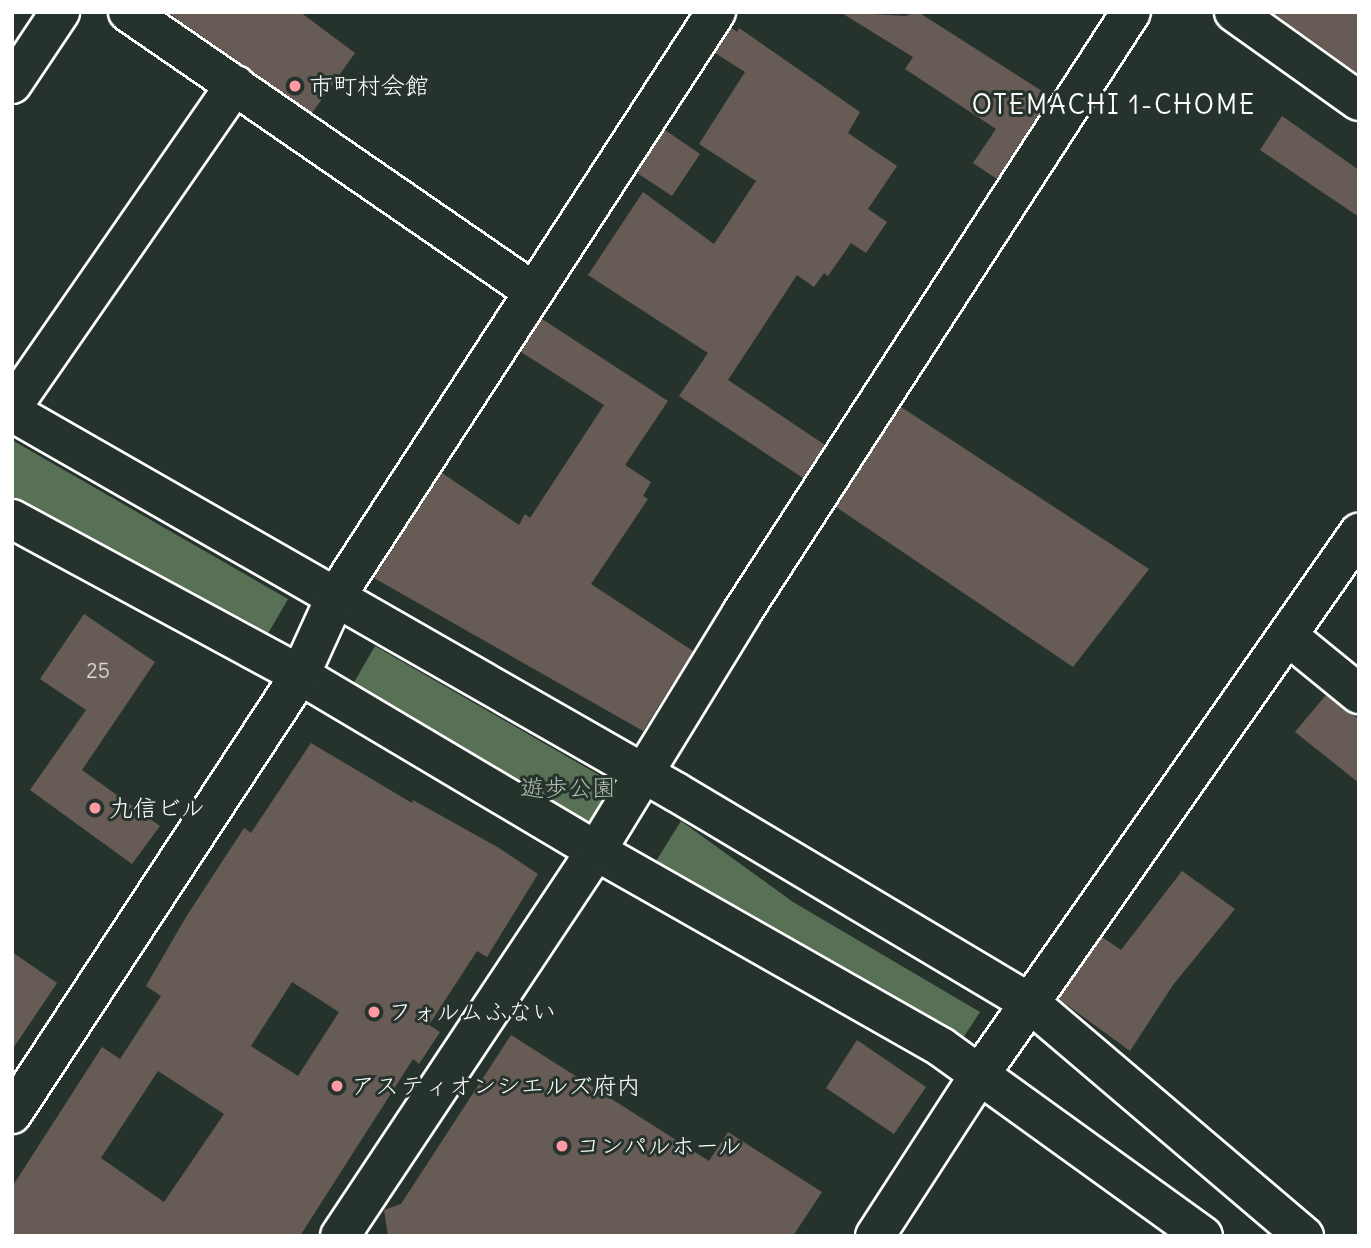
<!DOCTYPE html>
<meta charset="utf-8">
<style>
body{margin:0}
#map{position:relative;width:1371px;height:1248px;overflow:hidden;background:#26332d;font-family:Delius,"Klee One",sans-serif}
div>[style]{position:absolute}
.green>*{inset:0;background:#587055}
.building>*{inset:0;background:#675c55}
.roads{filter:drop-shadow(2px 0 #fff) drop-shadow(-2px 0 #fff) drop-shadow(0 2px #fff) drop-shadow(0 -2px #fff)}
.minor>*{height:38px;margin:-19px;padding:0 19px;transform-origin:19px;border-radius:19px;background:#26332d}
.dots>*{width:19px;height:19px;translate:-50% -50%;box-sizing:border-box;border:4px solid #26332d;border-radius:50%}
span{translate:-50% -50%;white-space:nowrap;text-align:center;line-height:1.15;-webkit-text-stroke:6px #26332d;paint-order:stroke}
.number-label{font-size:21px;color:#d9d6d4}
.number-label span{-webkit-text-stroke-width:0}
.poi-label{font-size:24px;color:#fff}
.left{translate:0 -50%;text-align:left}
.park-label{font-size:24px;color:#b4bfb2}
.neighbourhood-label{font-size:26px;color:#fff;letter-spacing:2px}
.frame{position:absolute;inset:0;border:14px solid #fff;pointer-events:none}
</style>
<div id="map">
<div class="green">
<i style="clip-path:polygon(12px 440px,288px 599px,262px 644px,12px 501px)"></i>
<i style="clip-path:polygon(375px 646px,613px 783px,586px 829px,349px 691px)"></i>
<i style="clip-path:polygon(681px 821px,793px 902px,980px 1012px,961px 1041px,653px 866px)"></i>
</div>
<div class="building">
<i style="clip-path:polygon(167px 12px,300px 12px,355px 53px,312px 113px)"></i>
<i style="clip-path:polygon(840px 12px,905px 16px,918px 12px,1045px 93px,1035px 109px,1040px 112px,997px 179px,973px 163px,996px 129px,905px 69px,913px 57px)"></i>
<i style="clip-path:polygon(1272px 12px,1359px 12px,1359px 74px)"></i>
<i style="clip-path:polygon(732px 28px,737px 32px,739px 28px,860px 112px,848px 133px,897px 166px,868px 209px,887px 222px,866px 253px,851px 243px,828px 276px,824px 273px,814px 287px,797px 275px,728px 380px,825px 445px,803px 478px,679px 396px,708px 353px,588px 275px,643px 192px,714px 244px,756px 181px,699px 144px,745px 72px,715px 53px)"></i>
<i style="clip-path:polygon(1282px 116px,1359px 170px,1359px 217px,1260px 150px)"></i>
<i style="clip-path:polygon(665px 130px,700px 154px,672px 196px,637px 173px)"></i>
<i style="clip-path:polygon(542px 319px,668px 401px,625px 465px,651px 482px,643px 496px,648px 499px,591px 584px,693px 651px,643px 731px,374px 578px,442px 473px,519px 525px,525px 514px,530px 518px,604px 405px,521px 352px)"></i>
<i style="clip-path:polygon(901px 407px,1149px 569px,1073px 667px,836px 507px)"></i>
<i style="clip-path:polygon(84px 614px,155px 662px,82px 770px,160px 826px,132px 864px,30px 790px,86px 710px,40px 679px)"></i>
<i style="clip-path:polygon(1326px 695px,1359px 719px,1359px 783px,1295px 732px)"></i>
<i style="clip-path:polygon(evenodd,311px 743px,412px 803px,413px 800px,499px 848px,538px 874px,487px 957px,477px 951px,429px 1025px,440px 1032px,419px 1064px,413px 1059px,300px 1236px,12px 1236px,12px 1187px,102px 1047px,120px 1059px,161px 996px,146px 986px,186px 917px,244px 828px,251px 833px,311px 743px,292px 982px,339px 1012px,298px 1076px,251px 1046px,292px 982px,311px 743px,158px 1071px,224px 1114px,164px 1202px,101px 1158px,158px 1071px)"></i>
<i style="clip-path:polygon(1182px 871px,1235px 909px,1173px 985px,1130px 1051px,1059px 999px,1102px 937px,1121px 950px)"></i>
<i style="clip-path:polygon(12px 952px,57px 983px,12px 1050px)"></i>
<i style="clip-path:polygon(511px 1035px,709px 1161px,728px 1132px,822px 1192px,793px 1236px,388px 1236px,384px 1210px,401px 1204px)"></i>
<i style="clip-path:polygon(857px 1040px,926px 1087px,894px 1134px,826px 1088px)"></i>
</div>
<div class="roads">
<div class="minor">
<i style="left:128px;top:12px;width:493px;rotate:34.6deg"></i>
<i style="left:1234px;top:12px;width:153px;rotate:35.5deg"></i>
<i style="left:12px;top:84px;width:87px;rotate:-56.3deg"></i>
<i style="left:12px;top:407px;width:392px;rotate:-55.3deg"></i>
<i style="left:12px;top:412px;width:765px;rotate:29.78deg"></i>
<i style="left:676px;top:792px;width:412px;rotate:30.8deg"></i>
<i style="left:1030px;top:1003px;width:360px;rotate:40.4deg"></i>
<i style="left:12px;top:519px;width:328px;rotate:28.4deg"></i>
<i style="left:300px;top:675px;width:344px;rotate:30.7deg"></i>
<i style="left:596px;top:851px;width:397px;rotate:29.6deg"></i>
<i style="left:941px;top:1047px;width:323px;rotate:35.8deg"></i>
<i style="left:1288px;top:636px;width:92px;rotate:39.2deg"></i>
<i style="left:12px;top:1114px;width:525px;rotate:-56.73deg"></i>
<i style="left:300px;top:675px;width:87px;rotate:-65.5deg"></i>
<i style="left:336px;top:596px;width:697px;rotate:-56.95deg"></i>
<i style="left:340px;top:1236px;width:462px;rotate:-56.4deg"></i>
<i style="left:596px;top:851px;width:278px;rotate:-58.5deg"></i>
<i style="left:741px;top:614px;width:717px;rotate:-57.06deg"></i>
<i style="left:875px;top:1236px;width:193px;rotate:-57.1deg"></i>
<i style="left:980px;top:1074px;width:661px;rotate:-54.99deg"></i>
</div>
</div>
<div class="dots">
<i style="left:295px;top:86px;background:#ff9aa2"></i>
<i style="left:95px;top:808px;background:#ff9aa2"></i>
<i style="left:374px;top:1012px;background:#ff9aa2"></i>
<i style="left:337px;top:1086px;background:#ff9aa2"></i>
<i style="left:562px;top:1146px;background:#ff9aa2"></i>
</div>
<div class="number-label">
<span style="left:98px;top:671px">25</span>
</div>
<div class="poi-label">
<span class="left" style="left:309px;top:86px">市町村会館</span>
<span class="left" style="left:109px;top:808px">九信ビル</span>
<span class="left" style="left:388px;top:1012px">フォルムふない</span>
<span class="left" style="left:351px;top:1086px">アスティオンシエルズ府内</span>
<span class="left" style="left:576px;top:1146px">コンパルホール</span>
</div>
<div class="park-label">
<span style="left:568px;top:788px">遊歩公園</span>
</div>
<div class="neighbourhood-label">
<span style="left:1114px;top:105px">OTEMACHI 1-CHOME</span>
</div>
<div class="frame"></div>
</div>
